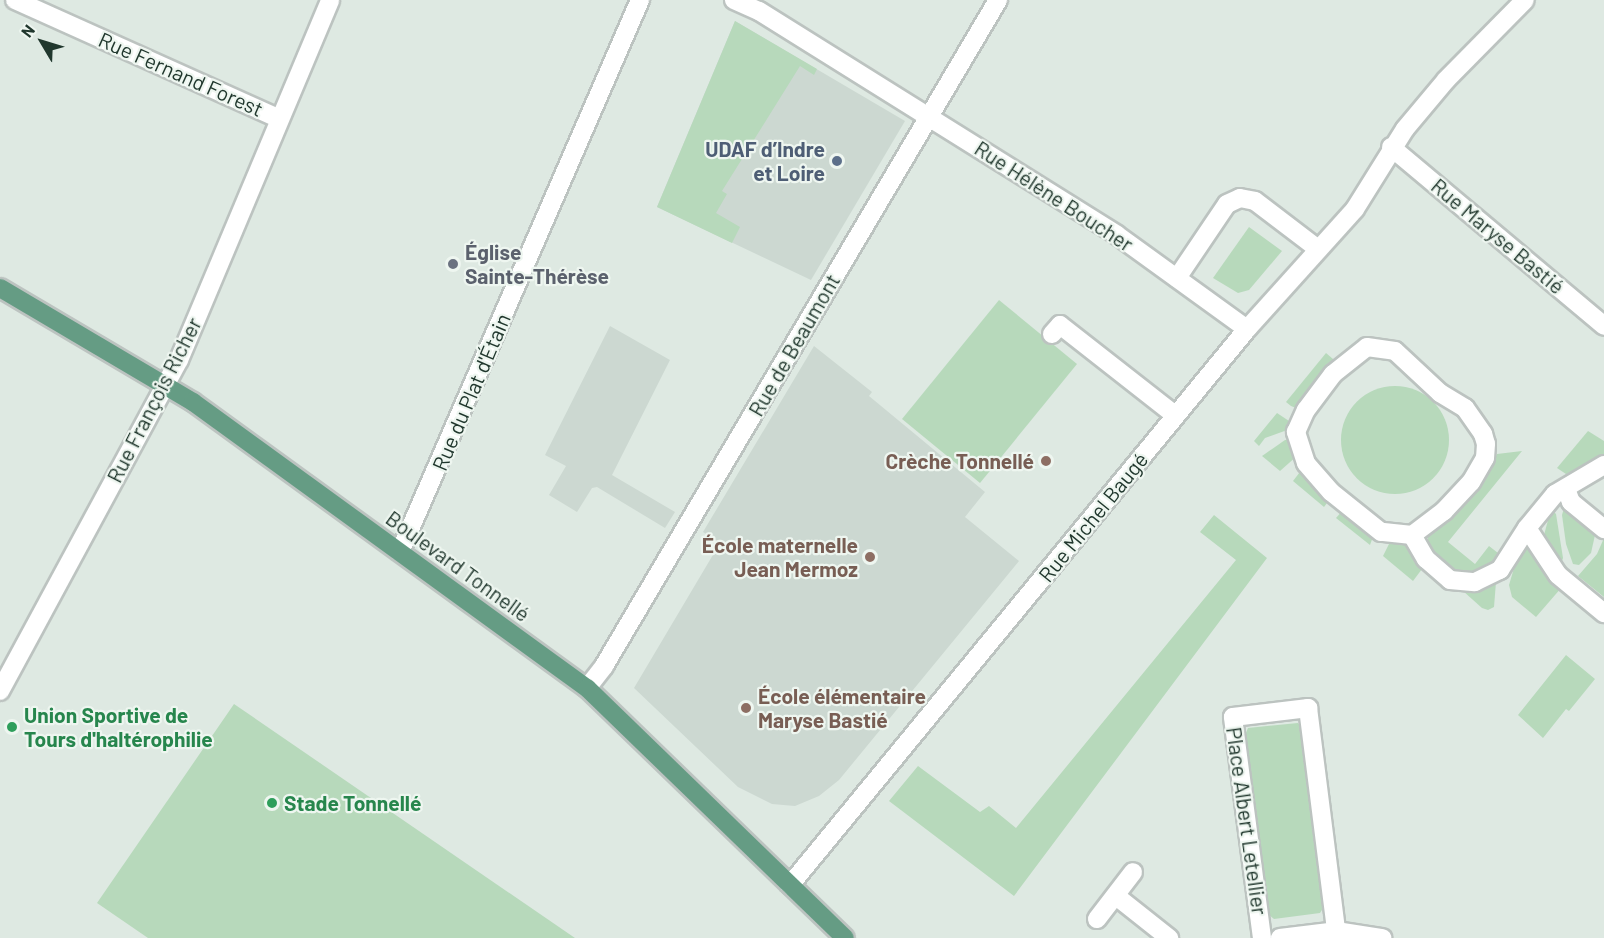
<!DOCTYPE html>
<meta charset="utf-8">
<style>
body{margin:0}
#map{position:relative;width:1604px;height:938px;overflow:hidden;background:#dee9e2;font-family:Barlow,sans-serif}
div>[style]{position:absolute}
.built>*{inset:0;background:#ccd8d1}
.green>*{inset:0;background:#b7d9bb}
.round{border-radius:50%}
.roads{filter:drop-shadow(2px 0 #bcc3c0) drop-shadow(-2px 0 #bcc3c0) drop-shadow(0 2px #bcc3c0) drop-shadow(0 -2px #bcc3c0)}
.minor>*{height:18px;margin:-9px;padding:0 9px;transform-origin:9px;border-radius:9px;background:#fff}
.major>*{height:18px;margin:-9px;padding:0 9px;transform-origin:9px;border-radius:9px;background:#659c84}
.dots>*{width:16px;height:16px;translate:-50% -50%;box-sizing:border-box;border:3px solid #eef6f0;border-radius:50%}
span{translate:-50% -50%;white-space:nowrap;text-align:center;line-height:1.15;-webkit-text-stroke:4.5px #eef6f0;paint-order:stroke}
.street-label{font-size:21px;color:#20372d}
.service-label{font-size:21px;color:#4e5e75;font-weight:700}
.right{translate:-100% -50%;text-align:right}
.worship-label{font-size:21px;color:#5b616d;font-weight:700}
.left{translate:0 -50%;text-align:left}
.education-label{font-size:21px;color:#785e54;font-weight:700}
.leisure-label{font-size:21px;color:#27864d;font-weight:700}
.north{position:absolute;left:12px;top:12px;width:60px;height:60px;-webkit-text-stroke:4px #eef6f0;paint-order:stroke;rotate:308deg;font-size:16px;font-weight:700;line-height:24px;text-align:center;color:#20372d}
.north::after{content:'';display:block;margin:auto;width:21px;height:27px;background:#20372d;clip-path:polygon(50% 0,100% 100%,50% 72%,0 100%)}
</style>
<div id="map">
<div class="built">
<i style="clip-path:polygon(735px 21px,905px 121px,811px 280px,657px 207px)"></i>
<i style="clip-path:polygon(610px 326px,670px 360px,612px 475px,675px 512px,665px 528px,597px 487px,592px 488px,577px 512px,549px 495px,566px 466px,545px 455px)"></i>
<i style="clip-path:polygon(814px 346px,872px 392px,869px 396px,985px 492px,965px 517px,1019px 561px,839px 780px,819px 796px,795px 806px,772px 804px,738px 787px,634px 688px,720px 543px,703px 532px)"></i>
</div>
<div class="green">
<i style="clip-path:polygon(735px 21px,817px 69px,814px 75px,800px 66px,722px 191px,727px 194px,716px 213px,740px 227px,732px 243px,657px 207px)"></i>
<i style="clip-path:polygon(1249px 227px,1282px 251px,1249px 290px,1238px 293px,1213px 278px)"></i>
<i style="clip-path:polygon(999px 300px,1077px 364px,980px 483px,902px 419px)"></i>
<i style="clip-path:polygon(1326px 353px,1333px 359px,1334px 364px,1301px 410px,1291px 406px,1286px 402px)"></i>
<i class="round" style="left:1341px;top:386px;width:108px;height:108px"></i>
<i style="clip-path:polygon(1277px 413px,1289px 421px,1290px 429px,1265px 438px,1259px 446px,1254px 441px)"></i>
<i style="clip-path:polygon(1588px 431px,1604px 441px,1604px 454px,1577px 474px,1566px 474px,1557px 468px)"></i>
<i style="clip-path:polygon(1285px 440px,1290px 440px,1298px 455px,1280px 471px,1262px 456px)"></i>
<i style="clip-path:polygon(1522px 451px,1448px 542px,1475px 564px,1489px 546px,1498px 553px,1499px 558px,1476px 575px,1451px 574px,1428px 548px,1428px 536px,1487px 470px,1497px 454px)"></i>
<i style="clip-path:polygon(1303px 468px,1330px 499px,1324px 507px,1293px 481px)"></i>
<i style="clip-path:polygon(1565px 505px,1592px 529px,1595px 535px,1591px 553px,1579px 565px,1573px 564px,1566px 544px,1562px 515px)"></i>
<i style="clip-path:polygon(1344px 509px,1375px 531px,1370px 545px,1336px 518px)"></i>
<i style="clip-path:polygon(1551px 509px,1556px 514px,1563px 558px,1561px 564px,1546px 544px,1544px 535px)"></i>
<i style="clip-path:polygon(1214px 515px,1267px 558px,1014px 896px,889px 801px,918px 766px,980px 812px,989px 806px,1016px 828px,1236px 560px,1200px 532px)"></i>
<i style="clip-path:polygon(1392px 538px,1401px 539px,1420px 558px,1422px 569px,1413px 581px,1383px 556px)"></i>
<i style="clip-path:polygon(1604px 538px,1604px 597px,1578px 576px,1597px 554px)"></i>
<i style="clip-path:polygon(1526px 544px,1532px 546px,1562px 587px,1536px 617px,1512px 597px,1509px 585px,1520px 548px)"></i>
<i style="clip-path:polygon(1496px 582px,1494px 607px,1488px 610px,1482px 608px,1463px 591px)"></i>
<i style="clip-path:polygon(1566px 655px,1595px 679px,1569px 711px,1566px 709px,1543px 738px,1518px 715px)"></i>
<i style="clip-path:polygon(234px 704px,575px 938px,148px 938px,97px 903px)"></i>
<i style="clip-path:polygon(1298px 723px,1302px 727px,1325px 905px,1320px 913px,1274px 919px,1268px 914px,1245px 735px,1248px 728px)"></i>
</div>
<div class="roads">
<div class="minor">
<i style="left:15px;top:0;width:290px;rotate:24.2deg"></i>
<i style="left:734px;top:0;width:27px;rotate:24deg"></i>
<i style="left:759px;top:11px;width:422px;rotate:32deg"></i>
<i style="left:1117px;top:235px;width:160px;rotate:35.9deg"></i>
<i style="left:1391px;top:147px;width:278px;rotate:40deg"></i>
<i style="left:1177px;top:278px;width:89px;rotate:-56deg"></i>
<i style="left:1227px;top:204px;width:14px;rotate:-25deg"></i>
<i style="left:1240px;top:198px;width:15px;rotate:11deg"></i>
<i style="left:1255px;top:201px;width:79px;rotate:37.3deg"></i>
<i style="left:1052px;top:334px;width:12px;rotate:-48deg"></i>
<i style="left:1060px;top:325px;width:147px;rotate:38.1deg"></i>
<i style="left:1367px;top:347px;width:28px;rotate:8deg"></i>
<i style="left:1395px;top:351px;width:62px;rotate:43deg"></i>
<i style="left:1440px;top:393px;width:29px;rotate:31deg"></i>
<i style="left:1465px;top:408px;width:32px;rotate:55deg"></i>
<i style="left:1483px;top:434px;width:10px;rotate:73deg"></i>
<i style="left:1486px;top:444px;width:14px;rotate:94deg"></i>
<i style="left:1485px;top:458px;width:28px;rotate:120deg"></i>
<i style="left:1471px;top:482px;width:40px;rotate:133deg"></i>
<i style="left:1444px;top:511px;width:40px;rotate:143deg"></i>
<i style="left:1412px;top:535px;width:31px;rotate:-174deg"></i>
<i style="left:1381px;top:532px;width:64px;rotate:-141.3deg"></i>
<i style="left:1331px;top:492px;width:38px;rotate:-131deg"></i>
<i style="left:1306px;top:463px;width:33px;rotate:-108deg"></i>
<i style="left:1296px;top:432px;width:24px;rotate:-66deg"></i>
<i style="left:1306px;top:410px;width:45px;rotate:-53.1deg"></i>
<i style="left:1333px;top:374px;width:43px;rotate:-38.5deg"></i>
<i style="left:1566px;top:489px;width:14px;rotate:69deg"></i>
<i style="left:1571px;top:502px;width:43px;rotate:39.3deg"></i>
<i style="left:1527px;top:528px;width:56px;rotate:56.6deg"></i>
<i style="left:1558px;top:575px;width:60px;rotate:39.6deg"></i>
<i style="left:1412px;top:535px;width:28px;rotate:60deg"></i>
<i style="left:1426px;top:559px;width:32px;rotate:41deg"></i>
<i style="left:1450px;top:580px;width:25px;rotate:5deg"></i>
<i style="left:1475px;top:582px;width:28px;rotate:-26deg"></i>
<i style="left:1500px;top:570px;width:50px;rotate:-57.3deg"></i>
<i style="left:1527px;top:528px;width:44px;rotate:-50.5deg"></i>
<i style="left:1555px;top:494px;width:57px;rotate:-30.6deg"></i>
<i style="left:400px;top:552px;width:602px;rotate:-66.5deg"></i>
<i style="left:587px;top:688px;width:28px;rotate:-52deg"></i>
<i style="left:604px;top:666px;width:774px;rotate:-59.39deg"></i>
<i style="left:0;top:691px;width:376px;rotate:-61.6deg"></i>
<i style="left:179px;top:360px;width:390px;rotate:-67.2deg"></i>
<i style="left:790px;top:885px;width:720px;rotate:-50.58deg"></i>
<i style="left:1247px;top:329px;width:161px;rotate:-48deg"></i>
<i style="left:1355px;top:209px;width:94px;rotate:-58deg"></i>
<i style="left:1405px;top:129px;width:64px;rotate:-50.1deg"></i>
<i style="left:1446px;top:80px;width:112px;rotate:-45.4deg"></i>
<i style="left:1116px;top:896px;width:68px;rotate:38.4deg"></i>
<i style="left:1097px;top:919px;width:59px;rotate:-52.5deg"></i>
<i style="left:1262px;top:938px;width:223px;rotate:-97.5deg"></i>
<i style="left:1233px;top:717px;width:76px;rotate:-6.8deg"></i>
<i style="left:1308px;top:708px;width:225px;rotate:82.8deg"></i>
<i style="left:1280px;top:938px;width:56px;rotate:-7.1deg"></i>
<i style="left:1336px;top:931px;width:47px;rotate:8.7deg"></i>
</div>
<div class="major">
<i style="left:0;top:288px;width:224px;rotate:30.6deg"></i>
<i style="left:193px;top:402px;width:487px;rotate:36deg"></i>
<i style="left:587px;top:688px;width:359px;rotate:44.1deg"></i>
</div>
</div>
<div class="dots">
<i style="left:837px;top:161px;background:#5c6f8a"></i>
<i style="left:453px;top:264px;background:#6b7280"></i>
<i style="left:1046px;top:461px;background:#8d6e63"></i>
<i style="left:870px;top:557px;background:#8d6e63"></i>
<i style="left:746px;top:708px;background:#8d6e63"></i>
<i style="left:12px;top:727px;background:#2e9e5b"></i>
<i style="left:272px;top:803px;background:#2e9e5b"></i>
</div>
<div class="street-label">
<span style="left:181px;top:74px;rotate:24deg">Rue Fernand Forest</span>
<span style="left:1054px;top:196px;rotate:33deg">Rue Hélène Boucher</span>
<span style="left:1498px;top:236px;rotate:40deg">Rue Maryse Bastié</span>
<span style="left:794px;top:345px;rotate:-60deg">Rue de Beaumont</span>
<span style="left:471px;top:392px;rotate:-67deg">Rue du Plat d'Étain</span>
<span style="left:154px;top:400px;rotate:-63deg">Rue François Richer</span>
<span style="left:1093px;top:517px;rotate:-51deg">Rue Michel Baugé</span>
<span style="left:458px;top:566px;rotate:36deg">Boulevard Tonnellé</span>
<span style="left:1247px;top:821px;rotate:82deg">Place Albert Letellier</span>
</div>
<div class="service-label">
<span class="right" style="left:825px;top:161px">UDAF d’Indre<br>et Loire</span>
</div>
<div class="worship-label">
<span class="left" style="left:465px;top:264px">Église<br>Sainte-Thérèse</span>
</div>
<div class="education-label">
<span class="right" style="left:1034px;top:461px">Crèche Tonnellé</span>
<span class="right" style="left:858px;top:557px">École maternelle<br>Jean Mermoz</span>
<span class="left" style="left:758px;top:708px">École élémentaire<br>Maryse Bastié</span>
</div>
<div class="leisure-label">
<span class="left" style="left:24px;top:727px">Union Sportive de<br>Tours d'haltérophilie</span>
<span class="left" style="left:284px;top:803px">Stade Tonnellé</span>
</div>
<div class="north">N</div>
</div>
